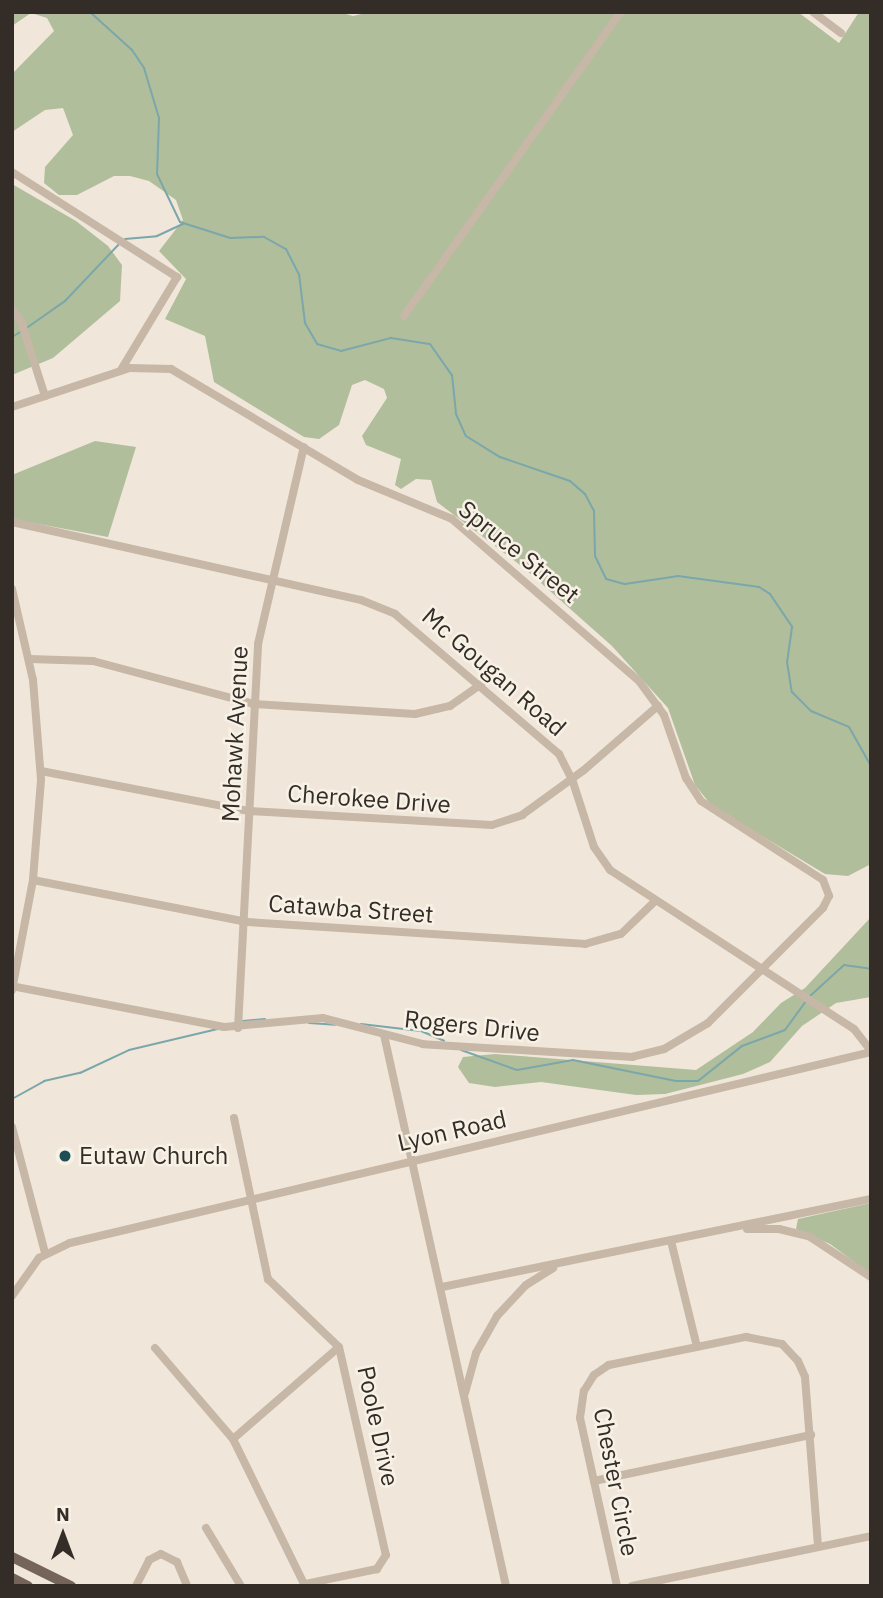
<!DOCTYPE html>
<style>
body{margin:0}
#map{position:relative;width:883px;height:1598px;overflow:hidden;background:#f0e7da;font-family:"IBM Plex Sans",sans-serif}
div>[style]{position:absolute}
.green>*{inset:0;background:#b0be9b}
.stream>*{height:2px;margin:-1px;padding:0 1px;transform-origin:1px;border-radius:1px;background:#7ba7ab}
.minor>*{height:8px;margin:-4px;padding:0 4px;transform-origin:4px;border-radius:4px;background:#c7b7a7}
.major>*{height:10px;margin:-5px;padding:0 5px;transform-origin:5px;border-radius:5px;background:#756459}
.dots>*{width:19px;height:19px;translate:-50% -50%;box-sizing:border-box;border:4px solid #f8f1e6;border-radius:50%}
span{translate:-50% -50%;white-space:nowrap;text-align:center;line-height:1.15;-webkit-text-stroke:5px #f8f1e6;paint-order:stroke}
.street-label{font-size:24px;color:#342c27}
.poi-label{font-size:24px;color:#342c27}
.left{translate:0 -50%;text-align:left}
.frame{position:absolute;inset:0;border:14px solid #342c27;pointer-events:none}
.north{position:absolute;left:28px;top:1500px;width:70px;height:70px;-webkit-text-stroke:5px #f8f1e6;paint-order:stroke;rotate:0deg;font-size:19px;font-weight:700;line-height:28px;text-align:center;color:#342c27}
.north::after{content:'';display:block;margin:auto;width:24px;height:32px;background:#342c27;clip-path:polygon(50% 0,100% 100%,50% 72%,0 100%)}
</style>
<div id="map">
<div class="green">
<i style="clip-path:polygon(12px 12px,339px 12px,353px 16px,370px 12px,798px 12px,839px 43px,859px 12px,871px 12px,871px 864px,848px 876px,825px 874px,712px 806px,695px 785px,668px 708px,612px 646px,524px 568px,437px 502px,431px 480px,416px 479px,401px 489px,395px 485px,401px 459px,366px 445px,362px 436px,387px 398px,384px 389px,365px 380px,352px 385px,339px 425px,319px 439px,304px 437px,214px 382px,205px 336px,165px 319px,186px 279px,159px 251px,183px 220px,176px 200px,149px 181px,130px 176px,114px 176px,77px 195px,59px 195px,44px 183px,45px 167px,73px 135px,63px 108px,45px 110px,12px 132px,12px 74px,54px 31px,47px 18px,31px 13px,12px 26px)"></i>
<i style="clip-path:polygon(12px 184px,76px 221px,108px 246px,122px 265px,120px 301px,53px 358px,12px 375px)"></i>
<i style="clip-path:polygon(95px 441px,136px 447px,108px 537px,12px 519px,12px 475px)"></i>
<i style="clip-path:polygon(871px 917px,871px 997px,836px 1003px,802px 1026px,770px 1062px,743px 1074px,665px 1094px,636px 1095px,541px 1082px,495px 1087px,469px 1083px,458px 1067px,463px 1057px,495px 1054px,696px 1070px,753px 1032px,781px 1003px,805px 988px)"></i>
<i style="clip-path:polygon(871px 1203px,871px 1274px,830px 1244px,796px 1229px,798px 1219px)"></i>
</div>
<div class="stream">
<i style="left:90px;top:12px;width:57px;rotate:42.1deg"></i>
<i style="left:132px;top:50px;width:22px;rotate:56deg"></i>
<i style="left:144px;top:68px;width:52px;rotate:73.3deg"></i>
<i style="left:159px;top:118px;width:56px;rotate:92deg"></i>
<i style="left:157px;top:174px;width:53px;rotate:64.4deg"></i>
<i style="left:180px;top:222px;width:52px;rotate:17.7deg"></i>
<i style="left:230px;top:238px;width:34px;rotate:-2deg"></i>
<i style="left:264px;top:237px;width:25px;rotate:29deg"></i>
<i style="left:286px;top:249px;width:28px;rotate:63deg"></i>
<i style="left:299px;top:274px;width:49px;rotate:83deg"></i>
<i style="left:305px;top:323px;width:24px;rotate:60deg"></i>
<i style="left:317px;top:344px;width:25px;rotate:16deg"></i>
<i style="left:341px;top:351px;width:52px;rotate:-14.6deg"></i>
<i style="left:391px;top:338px;width:39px;rotate:9deg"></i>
<i style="left:430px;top:344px;width:38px;rotate:55deg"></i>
<i style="left:452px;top:375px;width:39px;rotate:84deg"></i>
<i style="left:456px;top:414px;width:24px;rotate:66deg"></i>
<i style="left:466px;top:436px;width:40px;rotate:32deg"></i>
<i style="left:500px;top:457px;width:74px;rotate:18.9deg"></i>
<i style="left:570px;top:481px;width:20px;rotate:41deg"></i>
<i style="left:585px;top:494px;width:19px;rotate:62deg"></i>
<i style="left:594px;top:511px;width:45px;rotate:88.7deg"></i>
<i style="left:595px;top:556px;width:25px;rotate:64deg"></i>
<i style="left:606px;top:579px;width:20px;rotate:15deg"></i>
<i style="left:625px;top:584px;width:54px;rotate:-8.6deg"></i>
<i style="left:678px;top:576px;width:82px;rotate:7.7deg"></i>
<i style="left:759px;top:587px;width:13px;rotate:32deg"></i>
<i style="left:770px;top:594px;width:40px;rotate:56deg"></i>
<i style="left:792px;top:627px;width:35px;rotate:98deg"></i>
<i style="left:787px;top:662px;width:30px;rotate:81deg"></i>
<i style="left:792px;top:692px;width:27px;rotate:45deg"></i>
<i style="left:811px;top:711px;width:41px;rotate:22.8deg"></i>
<i style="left:849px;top:727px;width:45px;rotate:60.6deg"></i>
<i style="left:125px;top:239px;width:32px;rotate:-5deg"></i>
<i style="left:157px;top:236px;width:29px;rotate:-25deg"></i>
<i style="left:28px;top:327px;width:45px;rotate:-35.1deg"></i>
<i style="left:65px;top:301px;width:79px;rotate:-46.5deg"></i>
<i style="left:12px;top:337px;width:9px;rotate:-32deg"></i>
<i style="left:809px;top:997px;width:47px;rotate:-42.4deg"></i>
<i style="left:844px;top:965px;width:27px;rotate:8deg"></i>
<i style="left:243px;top:1021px;width:22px;rotate:-5deg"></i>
<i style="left:309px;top:1023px;width:26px;rotate:4deg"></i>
<i style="left:361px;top:1024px;width:60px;rotate:6.7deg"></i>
<i style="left:421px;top:1031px;width:25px;rotate:23deg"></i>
<i style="left:461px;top:1050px;width:59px;rotate:19.7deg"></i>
<i style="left:517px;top:1070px;width:57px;rotate:-10.1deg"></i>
<i style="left:573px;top:1060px;width:105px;rotate:11.5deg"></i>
<i style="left:676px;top:1081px;width:22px"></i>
<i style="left:698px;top:1081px;width:56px;rotate:-38.5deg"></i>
<i style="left:742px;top:1046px;width:46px;rotate:-20.4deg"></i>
<i style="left:785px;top:1030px;width:34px;rotate:-54deg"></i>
<i style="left:12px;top:1099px;width:37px;rotate:-29deg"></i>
<i style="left:44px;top:1081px;width:37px;rotate:-13deg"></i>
<i style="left:80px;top:1073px;width:54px;rotate:-25.1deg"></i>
<i style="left:129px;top:1050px;width:91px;rotate:-13.3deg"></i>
</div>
<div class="minor">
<i style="left:813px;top:12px;width:35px;rotate:37deg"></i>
<i style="left:12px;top:172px;width:196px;rotate:32.5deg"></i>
<i style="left:177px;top:277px;width:109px;rotate:121.1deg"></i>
<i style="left:12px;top:309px;width:15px;rotate:53deg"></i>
<i style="left:21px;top:321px;width:79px;rotate:72.3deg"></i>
<i style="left:404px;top:316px;width:374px;rotate:-54.5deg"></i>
<i style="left:12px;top:407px;width:124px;rotate:-18.3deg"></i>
<i style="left:130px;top:368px;width:41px;rotate:1.4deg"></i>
<i style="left:171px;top:369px;width:217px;rotate:30.7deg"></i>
<i style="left:358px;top:480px;width:102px;rotate:22.5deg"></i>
<i style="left:452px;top:519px;width:247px;rotate:40.9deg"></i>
<i style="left:639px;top:681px;width:42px;rotate:53.7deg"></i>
<i style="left:664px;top:715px;width:67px;rotate:70.8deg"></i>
<i style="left:686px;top:778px;width:27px;rotate:57deg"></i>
<i style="left:701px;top:801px;width:145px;rotate:32.9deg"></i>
<i style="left:823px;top:880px;width:17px;rotate:69deg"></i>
<i style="left:829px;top:896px;width:13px;rotate:117deg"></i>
<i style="left:823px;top:908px;width:163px;rotate:135deg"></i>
<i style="left:708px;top:1023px;width:51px;rotate:149.4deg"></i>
<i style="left:664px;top:1049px;width:32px;rotate:166deg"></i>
<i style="left:633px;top:1057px;width:210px;rotate:-176.5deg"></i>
<i style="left:423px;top:1044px;width:103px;rotate:-165.4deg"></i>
<i style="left:323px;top:1018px;width:99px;rotate:174.8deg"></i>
<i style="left:224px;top:1027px;width:216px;rotate:-169.1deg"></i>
<i style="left:12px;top:522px;width:358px;rotate:12.6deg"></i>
<i style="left:361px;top:600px;width:37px;rotate:22deg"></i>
<i style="left:395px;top:614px;width:216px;rotate:40.5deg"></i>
<i style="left:559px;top:754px;width:28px;rotate:63deg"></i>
<i style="left:572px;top:779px;width:71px;rotate:72.1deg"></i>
<i style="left:594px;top:847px;width:28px;rotate:55deg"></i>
<i style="left:610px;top:870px;width:291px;rotate:33.1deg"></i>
<i style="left:854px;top:1029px;width:28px;rotate:52deg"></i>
<i style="left:12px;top:589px;width:93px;rotate:77deg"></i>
<i style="left:33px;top:680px;width:100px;rotate:85.4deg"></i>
<i style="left:41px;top:780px;width:100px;rotate:94.6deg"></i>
<i style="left:33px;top:880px;width:112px;rotate:100.8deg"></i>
<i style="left:29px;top:659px;width:64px;rotate:1.8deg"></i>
<i style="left:93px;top:661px;width:166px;rotate:15deg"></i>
<i style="left:253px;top:704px;width:162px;rotate:3.5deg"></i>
<i style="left:415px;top:714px;width:36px;rotate:-13deg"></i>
<i style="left:450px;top:706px;width:38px;rotate:-35deg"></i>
<i style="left:41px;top:771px;width:212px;rotate:10.9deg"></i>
<i style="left:249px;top:811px;width:243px;rotate:3.3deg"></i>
<i style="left:492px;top:825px;width:32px;rotate:-18deg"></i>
<i style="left:522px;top:815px;width:77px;rotate:-36deg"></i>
<i style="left:584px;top:770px;width:98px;rotate:-40.9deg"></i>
<i style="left:33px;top:880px;width:218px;rotate:11.1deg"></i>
<i style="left:247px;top:922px;width:339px;rotate:3.7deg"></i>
<i style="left:585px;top:944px;width:37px;rotate:-16deg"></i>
<i style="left:621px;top:934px;width:47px;rotate:-44.1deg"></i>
<i style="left:238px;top:1028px;width:385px;rotate:-87deg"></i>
<i style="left:258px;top:644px;width:202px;rotate:-76.9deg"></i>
<i style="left:384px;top:1035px;width:564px;rotate:77.52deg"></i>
<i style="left:234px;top:1118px;width:165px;rotate:78.1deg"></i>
<i style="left:268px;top:1279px;width:98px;rotate:43.8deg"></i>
<i style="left:339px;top:1347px;width:213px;rotate:77.3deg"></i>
<i style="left:386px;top:1555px;width:17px;rotate:123deg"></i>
<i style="left:377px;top:1569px;width:74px;rotate:168.2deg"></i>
<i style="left:12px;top:1127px;width:130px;rotate:75.3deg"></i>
<i style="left:747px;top:1229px;width:32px"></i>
<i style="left:779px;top:1229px;width:32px;rotate:14deg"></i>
<i style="left:810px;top:1237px;width:73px;rotate:33.3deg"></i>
<i style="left:671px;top:1241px;width:109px;rotate:76.2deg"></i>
<i style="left:442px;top:1287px;width:438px;rotate:-11.6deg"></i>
<i style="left:12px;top:1296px;width:47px;rotate:-54.6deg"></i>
<i style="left:39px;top:1258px;width:34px;rotate:-26deg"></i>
<i style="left:70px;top:1243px;width:823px;rotate:-13.41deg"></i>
<i style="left:155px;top:1348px;width:120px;rotate:49.4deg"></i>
<i style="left:233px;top:1439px;width:164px;rotate:63.9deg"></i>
<i style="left:465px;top:1393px;width:41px;rotate:-74.6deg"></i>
<i style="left:476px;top:1353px;width:43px;rotate:-60.4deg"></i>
<i style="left:497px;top:1316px;width:42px;rotate:-46.9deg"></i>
<i style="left:526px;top:1285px;width:32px;rotate:-32deg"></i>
<i style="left:233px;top:1439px;width:140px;rotate:-41deg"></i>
<i style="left:594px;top:1481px;width:222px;rotate:-12deg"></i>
<i style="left:206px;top:1528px;width:68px;rotate:58.9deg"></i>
<i style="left:136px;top:1586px;width:29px;rotate:-63deg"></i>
<i style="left:149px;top:1560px;width:13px;rotate:-27deg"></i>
<i style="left:161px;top:1554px;width:18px;rotate:27deg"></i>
<i style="left:177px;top:1562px;width:26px;rotate:67deg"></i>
<i style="left:617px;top:1586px;width:172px;rotate:-102.4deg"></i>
<i style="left:580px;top:1418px;width:27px;rotate:-82deg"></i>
<i style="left:584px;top:1391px;width:19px;rotate:-58deg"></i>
<i style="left:594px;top:1375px;width:18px;rotate:-34deg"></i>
<i style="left:609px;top:1365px;width:140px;rotate:-11.6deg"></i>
<i style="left:746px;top:1337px;width:37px;rotate:11deg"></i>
<i style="left:782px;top:1344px;width:23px;rotate:47deg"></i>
<i style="left:798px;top:1361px;width:17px;rotate:66deg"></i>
<i style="left:805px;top:1377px;width:170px;rotate:85.6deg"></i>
<i style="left:632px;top:1586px;width:244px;rotate:-11.8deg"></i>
</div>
<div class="major">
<i style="left:12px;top:1557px;width:66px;rotate:26.2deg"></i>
<i style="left:12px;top:1578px;width:18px;rotate:27deg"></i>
</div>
<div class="dots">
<i style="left:65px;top:1156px;background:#1f4d53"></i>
</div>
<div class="street-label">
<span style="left:519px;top:552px;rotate:39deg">Spruce Street</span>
<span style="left:494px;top:672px;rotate:41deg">Mc Gougan Road</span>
<span style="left:235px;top:734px;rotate:-87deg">Mohawk Avenue</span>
<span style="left:369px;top:799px;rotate:4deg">Cherokee Drive</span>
<span style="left:351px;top:909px;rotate:4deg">Catawba Street</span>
<span style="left:472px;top:1026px;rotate:6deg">Rogers Drive</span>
<span style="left:452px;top:1131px;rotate:-13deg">Lyon Road</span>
<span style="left:378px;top:1426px;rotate:78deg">Poole Drive</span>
<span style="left:616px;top:1482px;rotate:79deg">Chester Circle</span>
</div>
<div class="poi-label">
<span class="left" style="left:79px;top:1156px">Eutaw Church</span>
</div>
<div class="frame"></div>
<div class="north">N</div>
</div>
